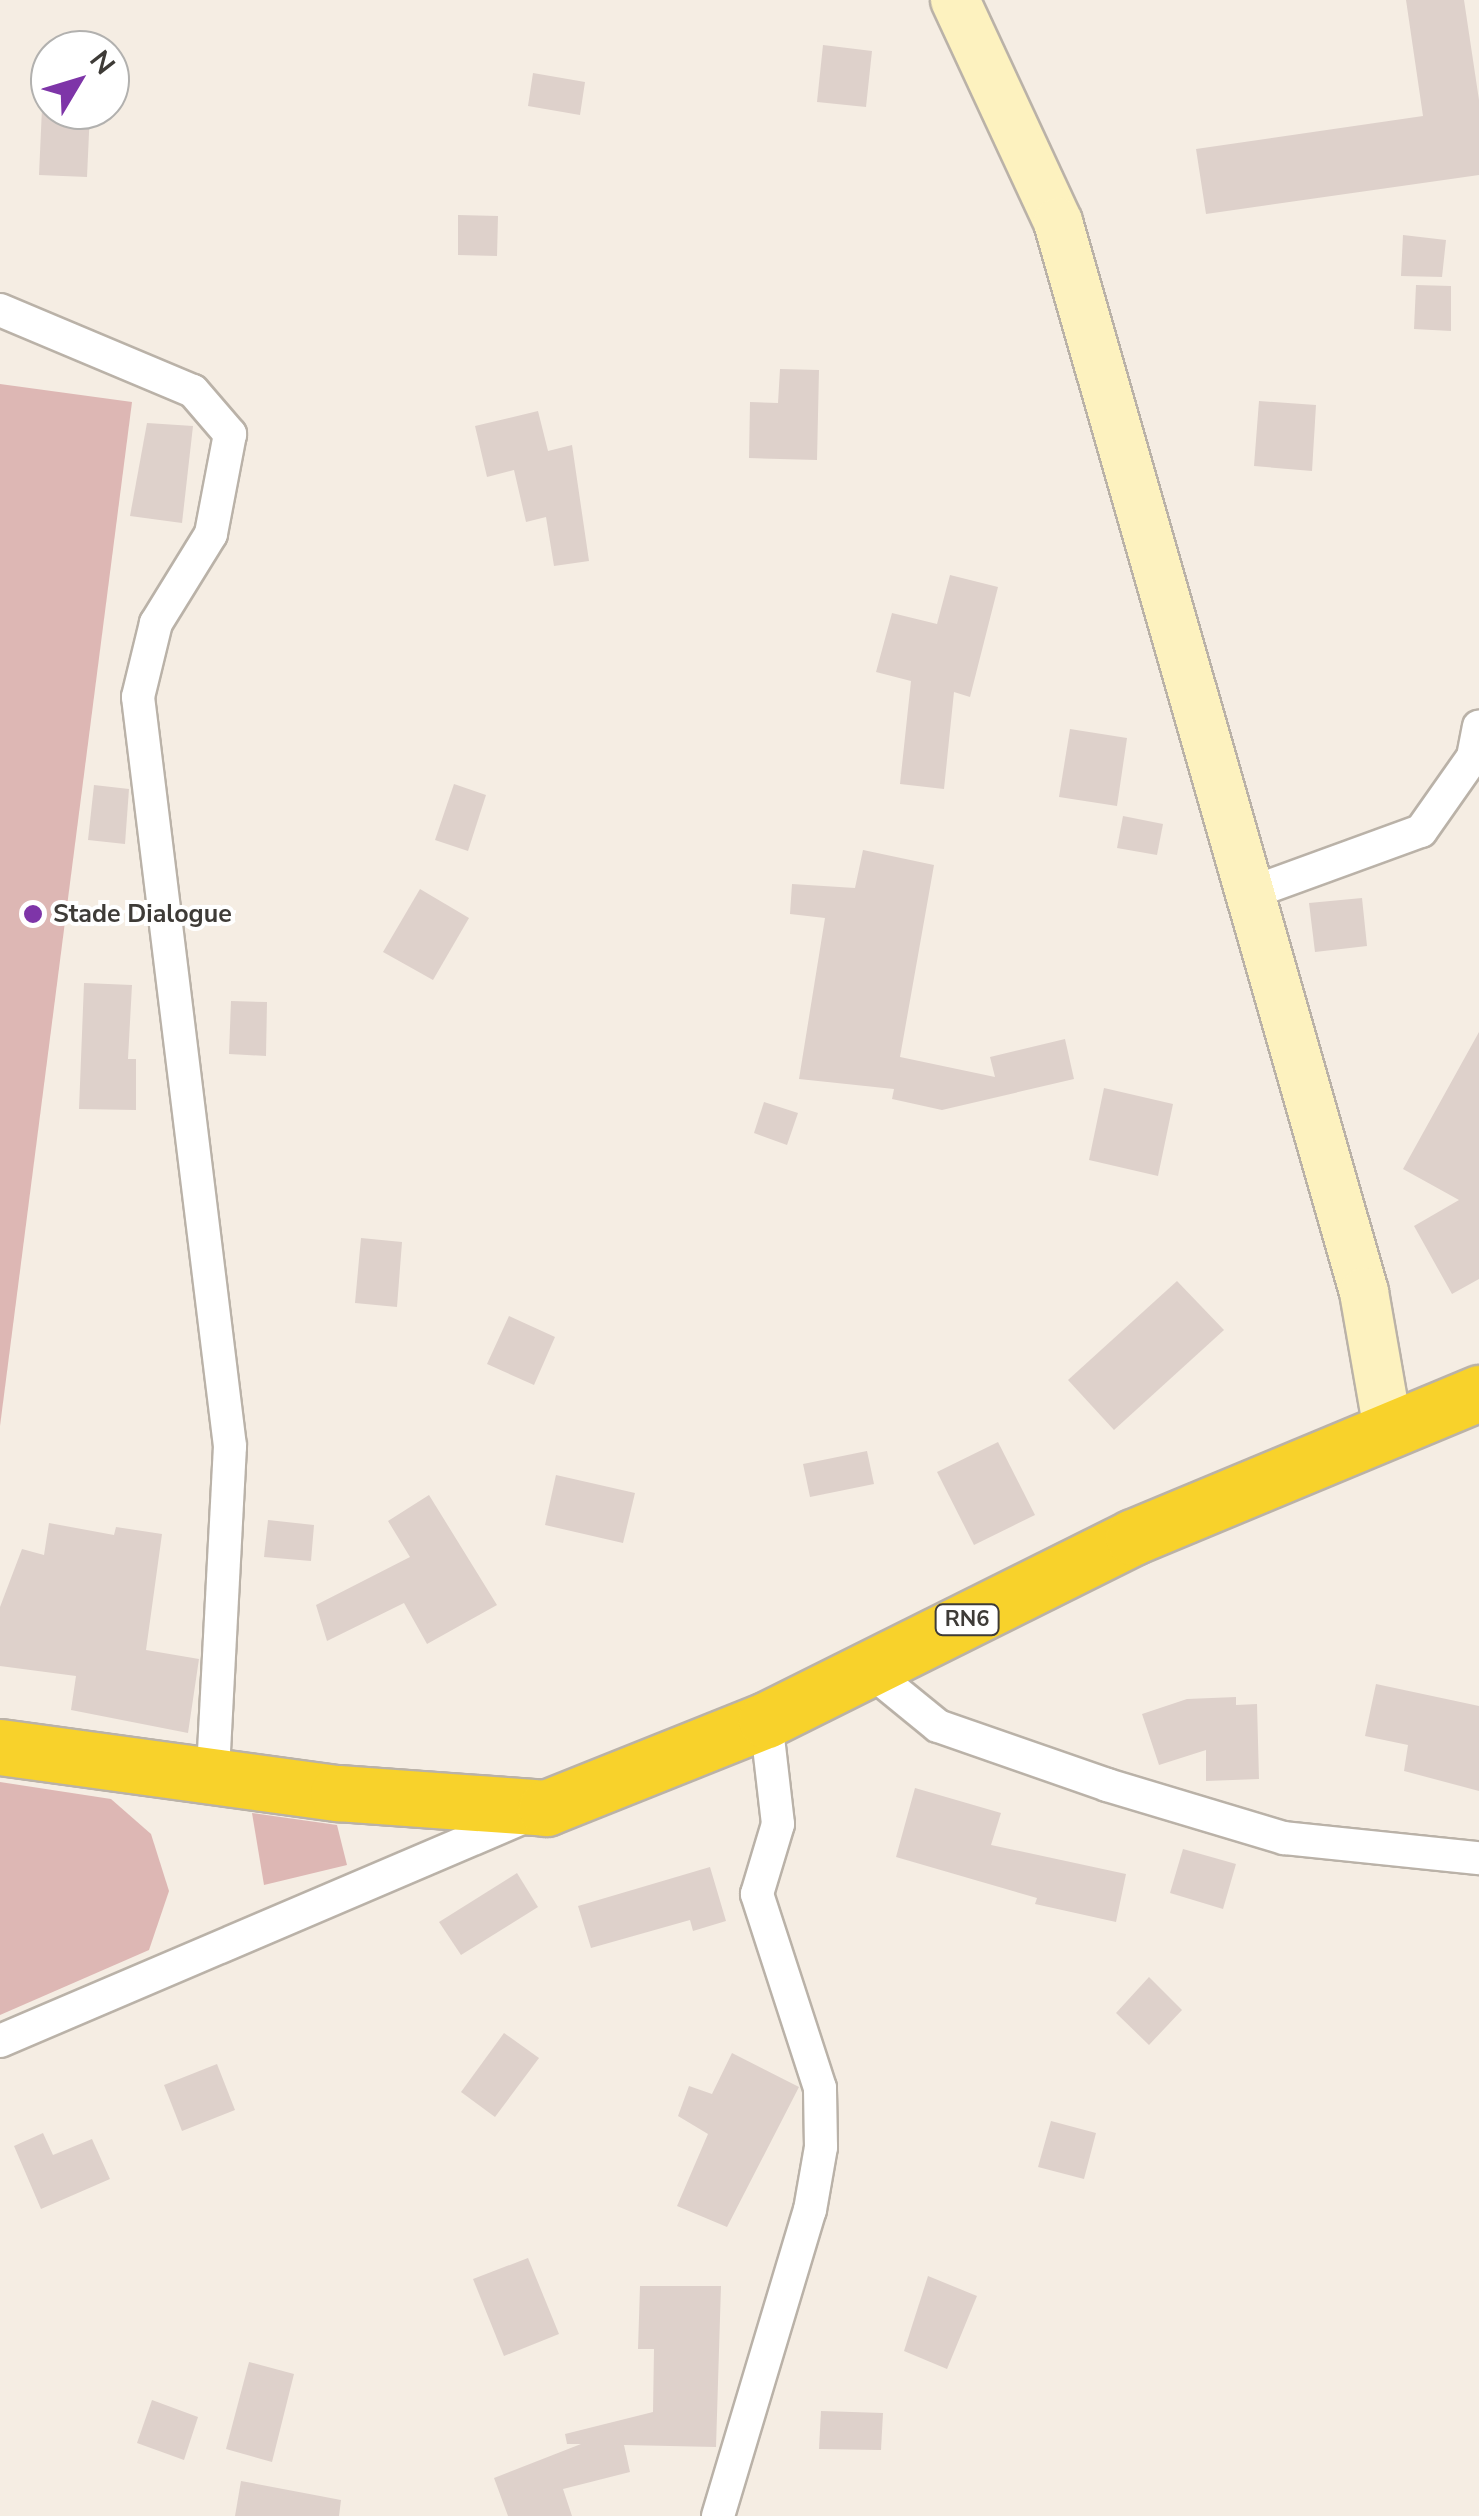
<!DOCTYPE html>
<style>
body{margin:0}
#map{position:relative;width:1479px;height:2516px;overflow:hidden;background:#f5ede3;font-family:"Nunito Sans",sans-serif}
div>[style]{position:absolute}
.green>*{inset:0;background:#ddb7b4}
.building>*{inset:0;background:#ded1cb}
.roads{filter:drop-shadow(2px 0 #bab2a8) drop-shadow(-2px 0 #bab2a8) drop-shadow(0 2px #bab2a8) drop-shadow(0 -2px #bab2a8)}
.street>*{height:32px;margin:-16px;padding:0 16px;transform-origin:16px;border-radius:16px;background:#fff}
.secondary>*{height:48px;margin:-24px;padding:0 24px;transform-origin:24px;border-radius:24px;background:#fdf2bf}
.highway>*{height:55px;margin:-27.5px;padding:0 27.5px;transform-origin:27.5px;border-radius:27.5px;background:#f8d22b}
.dots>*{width:28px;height:28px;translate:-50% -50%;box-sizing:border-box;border:5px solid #fff;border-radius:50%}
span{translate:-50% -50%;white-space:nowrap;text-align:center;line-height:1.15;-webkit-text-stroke:8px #fff;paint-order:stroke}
.shield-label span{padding:2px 8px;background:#fff;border:2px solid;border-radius:8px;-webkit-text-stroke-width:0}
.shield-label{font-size:22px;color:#3e3b37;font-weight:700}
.poi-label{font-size:25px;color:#3e3b37;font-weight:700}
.left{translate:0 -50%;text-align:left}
.north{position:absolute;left:30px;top:30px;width:100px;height:100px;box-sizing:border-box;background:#fff;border:2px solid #b2b1af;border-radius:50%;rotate:52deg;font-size:28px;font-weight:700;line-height:40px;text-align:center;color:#3e3b37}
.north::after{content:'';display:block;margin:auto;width:35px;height:45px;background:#7e35a8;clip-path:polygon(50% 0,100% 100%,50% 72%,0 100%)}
</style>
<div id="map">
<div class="green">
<i style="clip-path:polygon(0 384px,132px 402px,0 1426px)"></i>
<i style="clip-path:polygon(0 1782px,111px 1799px,151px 1834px,169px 1891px,149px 1950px,0 2015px)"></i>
<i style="clip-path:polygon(252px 1813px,337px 1825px,347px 1865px,264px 1885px)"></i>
</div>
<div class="building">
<i style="clip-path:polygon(1406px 0,1464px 0,1479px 100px,1479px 175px,1206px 214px,1196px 149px,1423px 116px)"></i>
<i style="clip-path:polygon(823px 45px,872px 51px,866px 107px,817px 102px)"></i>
<i style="clip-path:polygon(533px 73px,585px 82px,580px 115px,528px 106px)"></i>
<i style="clip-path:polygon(42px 108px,90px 111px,87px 177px,39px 175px)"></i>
<i style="clip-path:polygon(458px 215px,498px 216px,497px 256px,458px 255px)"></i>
<i style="clip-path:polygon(1403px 235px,1446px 240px,1442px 277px,1401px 276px)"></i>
<i style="clip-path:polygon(1416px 285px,1451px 286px,1451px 331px,1414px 329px)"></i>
<i style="clip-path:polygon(780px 369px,819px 370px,817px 460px,749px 458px,750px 402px,778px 403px)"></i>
<i style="clip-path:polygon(1259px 401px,1316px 405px,1312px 471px,1254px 466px)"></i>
<i style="clip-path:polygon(538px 411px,548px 451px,572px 445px,589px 561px,554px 566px,546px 517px,526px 522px,514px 470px,487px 477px,475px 426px)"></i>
<i style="clip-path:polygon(147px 423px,193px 426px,182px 523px,130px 516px)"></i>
<i style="clip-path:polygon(950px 575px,998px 587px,970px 697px,954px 692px,944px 789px,900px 784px,911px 681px,876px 672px,892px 613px,937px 624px)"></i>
<i style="clip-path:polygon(1070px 729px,1127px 738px,1117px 806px,1059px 797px)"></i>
<i style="clip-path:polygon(454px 784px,486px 795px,468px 851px,435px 840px)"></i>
<i style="clip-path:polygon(94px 785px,129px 789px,125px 844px,88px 840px)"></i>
<i style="clip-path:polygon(1123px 816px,1163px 824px,1157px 855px,1117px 848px)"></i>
<i style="clip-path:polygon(863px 850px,934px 865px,900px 1057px,995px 1077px,990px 1057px,1065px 1039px,1074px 1079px,942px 1110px,892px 1099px,894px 1089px,799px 1079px,825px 918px,790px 914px,792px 884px,855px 888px)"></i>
<i style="clip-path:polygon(420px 889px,469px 918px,433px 980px,383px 952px)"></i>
<i style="clip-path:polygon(1362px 898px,1367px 946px,1315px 952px,1309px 903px)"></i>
<i style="clip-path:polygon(84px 983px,132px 985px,128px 1059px,136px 1059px,136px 1110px,79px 1109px)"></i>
<i style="clip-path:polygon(231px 1001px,267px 1002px,266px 1056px,229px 1054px)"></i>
<i style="clip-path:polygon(1479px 1032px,1479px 1279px,1452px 1294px,1414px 1226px,1459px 1200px,1403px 1169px)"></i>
<i style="clip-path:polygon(1104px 1088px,1173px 1104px,1158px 1176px,1089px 1160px)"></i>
<i style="clip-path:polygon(764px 1102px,798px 1113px,787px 1145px,754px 1133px)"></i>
<i style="clip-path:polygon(361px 1238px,402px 1242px,397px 1307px,355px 1303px)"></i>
<i style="clip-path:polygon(1177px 1281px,1224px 1330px,1114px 1430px,1068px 1380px)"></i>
<i style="clip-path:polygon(509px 1316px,555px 1337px,534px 1385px,487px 1364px)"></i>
<i style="clip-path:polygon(998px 1442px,1035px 1515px,974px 1545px,937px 1472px)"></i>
<i style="clip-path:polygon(867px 1451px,874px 1484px,810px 1497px,803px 1464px)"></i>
<i style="clip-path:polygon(556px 1475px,635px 1493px,623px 1543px,545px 1525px)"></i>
<i style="clip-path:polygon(429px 1495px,497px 1605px,427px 1644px,404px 1603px,327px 1641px,316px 1605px,410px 1557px,388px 1521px)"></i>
<i style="clip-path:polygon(268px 1520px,314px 1525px,311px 1561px,264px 1557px)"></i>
<i style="clip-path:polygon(49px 1523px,114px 1535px,116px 1527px,162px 1534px,146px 1650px,199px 1659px,188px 1733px,71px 1710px,76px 1676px,0 1666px,0 1607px,22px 1549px,44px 1555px)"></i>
<i style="clip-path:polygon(1376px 1684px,1479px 1706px,1479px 1791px,1404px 1771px,1408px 1745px,1365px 1736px)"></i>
<i style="clip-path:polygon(1236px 1697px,1236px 1705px,1257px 1704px,1259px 1779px,1206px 1781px,1206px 1750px,1159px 1765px,1142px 1714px,1187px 1699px)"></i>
<i style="clip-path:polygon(915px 1788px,1001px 1813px,991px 1845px,1126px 1874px,1116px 1922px,1035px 1904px,1037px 1898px,896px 1857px)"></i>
<i style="clip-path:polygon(1183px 1849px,1236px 1864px,1223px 1909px,1170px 1893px)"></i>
<i style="clip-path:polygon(710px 1867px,726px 1921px,693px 1931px,690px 1920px,591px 1948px,578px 1906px)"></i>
<i style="clip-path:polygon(517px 1873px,538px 1907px,461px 1955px,439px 1922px)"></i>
<i style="clip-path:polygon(1149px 1977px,1182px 2010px,1149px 2045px,1116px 2013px)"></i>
<i style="clip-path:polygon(504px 2033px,539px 2058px,495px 2117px,461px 2092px)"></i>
<i style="clip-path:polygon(732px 2053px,799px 2087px,727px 2227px,677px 2206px,708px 2134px,678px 2116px,689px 2086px,712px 2094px)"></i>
<i style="clip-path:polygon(217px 2064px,235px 2110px,182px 2131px,164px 2085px)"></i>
<i style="clip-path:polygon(1051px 2121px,1096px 2133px,1084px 2179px,1038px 2167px)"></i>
<i style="clip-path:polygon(43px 2133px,53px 2155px,92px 2139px,110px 2179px,41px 2209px,14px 2146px)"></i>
<i style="clip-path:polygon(528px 2258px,559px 2334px,504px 2356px,473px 2279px)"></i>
<i style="clip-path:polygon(928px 2276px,977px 2296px,947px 2369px,904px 2351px)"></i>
<i style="clip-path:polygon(640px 2286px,721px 2286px,716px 2447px,624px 2445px,630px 2472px,563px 2489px,572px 2516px,508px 2516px,494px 2478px,581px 2444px,567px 2444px,565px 2434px,653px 2412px,654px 2349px,638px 2349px)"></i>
<i style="clip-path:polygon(249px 2362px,294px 2374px,272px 2462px,226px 2449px)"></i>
<i style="clip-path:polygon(152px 2400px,198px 2417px,184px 2460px,137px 2443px)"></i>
<i style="clip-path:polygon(821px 2411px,883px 2413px,881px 2450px,819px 2449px)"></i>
<i style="clip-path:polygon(241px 2481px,341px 2500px,339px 2516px,235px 2516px)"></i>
</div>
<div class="roads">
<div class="street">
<i style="left:0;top:310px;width:209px;rotate:22.8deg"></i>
<i style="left:193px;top:391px;width:57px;rotate:49.3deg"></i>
<i style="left:230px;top:434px;width:102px;rotate:100.8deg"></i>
<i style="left:211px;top:534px;width:105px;rotate:121.7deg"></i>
<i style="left:156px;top:623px;width:76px;rotate:103.7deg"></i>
<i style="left:138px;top:697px;width:755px;rotate:83deg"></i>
<i style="left:230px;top:1446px;width:326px;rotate:93deg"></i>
<i style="left:1245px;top:895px;width:187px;rotate:-20deg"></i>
<i style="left:1421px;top:831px;width:90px;rotate:-54.9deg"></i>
<i style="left:1473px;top:757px;width:31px;rotate:-79deg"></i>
<i style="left:868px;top:1669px;width:90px;rotate:39.2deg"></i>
<i style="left:938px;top:1726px;width:179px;rotate:19.2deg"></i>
<i style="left:1107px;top:1785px;width:185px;rotate:16.7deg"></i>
<i style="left:1284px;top:1838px;width:196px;rotate:5.9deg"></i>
<i style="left:0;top:2041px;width:575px;rotate:-23.13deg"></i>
<i style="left:718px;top:2516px;width:320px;rotate:-73.3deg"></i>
<i style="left:810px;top:2210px;width:64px;rotate:-80.1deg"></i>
<i style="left:821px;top:2147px;width:59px;rotate:-91deg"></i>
<i style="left:820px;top:2088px;width:204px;rotate:-108deg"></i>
<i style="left:757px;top:1894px;width:73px;rotate:-73.3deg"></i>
<i style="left:778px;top:1824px;width:105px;rotate:-96.6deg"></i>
</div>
<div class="secondary">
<i style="left:955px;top:0;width:245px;rotate:65.1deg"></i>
<i style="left:1058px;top:222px;width:1113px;rotate:74.04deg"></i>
<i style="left:1364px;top:1292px;width:140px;rotate:80.1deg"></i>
</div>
<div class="highway">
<i style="left:0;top:1747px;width:341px;rotate:7.8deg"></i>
<i style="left:338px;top:1793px;width:209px;rotate:4.1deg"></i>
<i style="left:546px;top:1808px;width:237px;rotate:-21.8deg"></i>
<i style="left:766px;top:1720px;width:410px;rotate:-26.5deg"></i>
<i style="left:1133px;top:1537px;width:375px;rotate:-22.6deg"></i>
</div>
</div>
<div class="dots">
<i style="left:33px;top:914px;background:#7e35a8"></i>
</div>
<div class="shield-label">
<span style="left:967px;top:1620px">RN6</span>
</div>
<div class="poi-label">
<span class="left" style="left:53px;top:914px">Stade Dialogue</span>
</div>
<div class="north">N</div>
</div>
